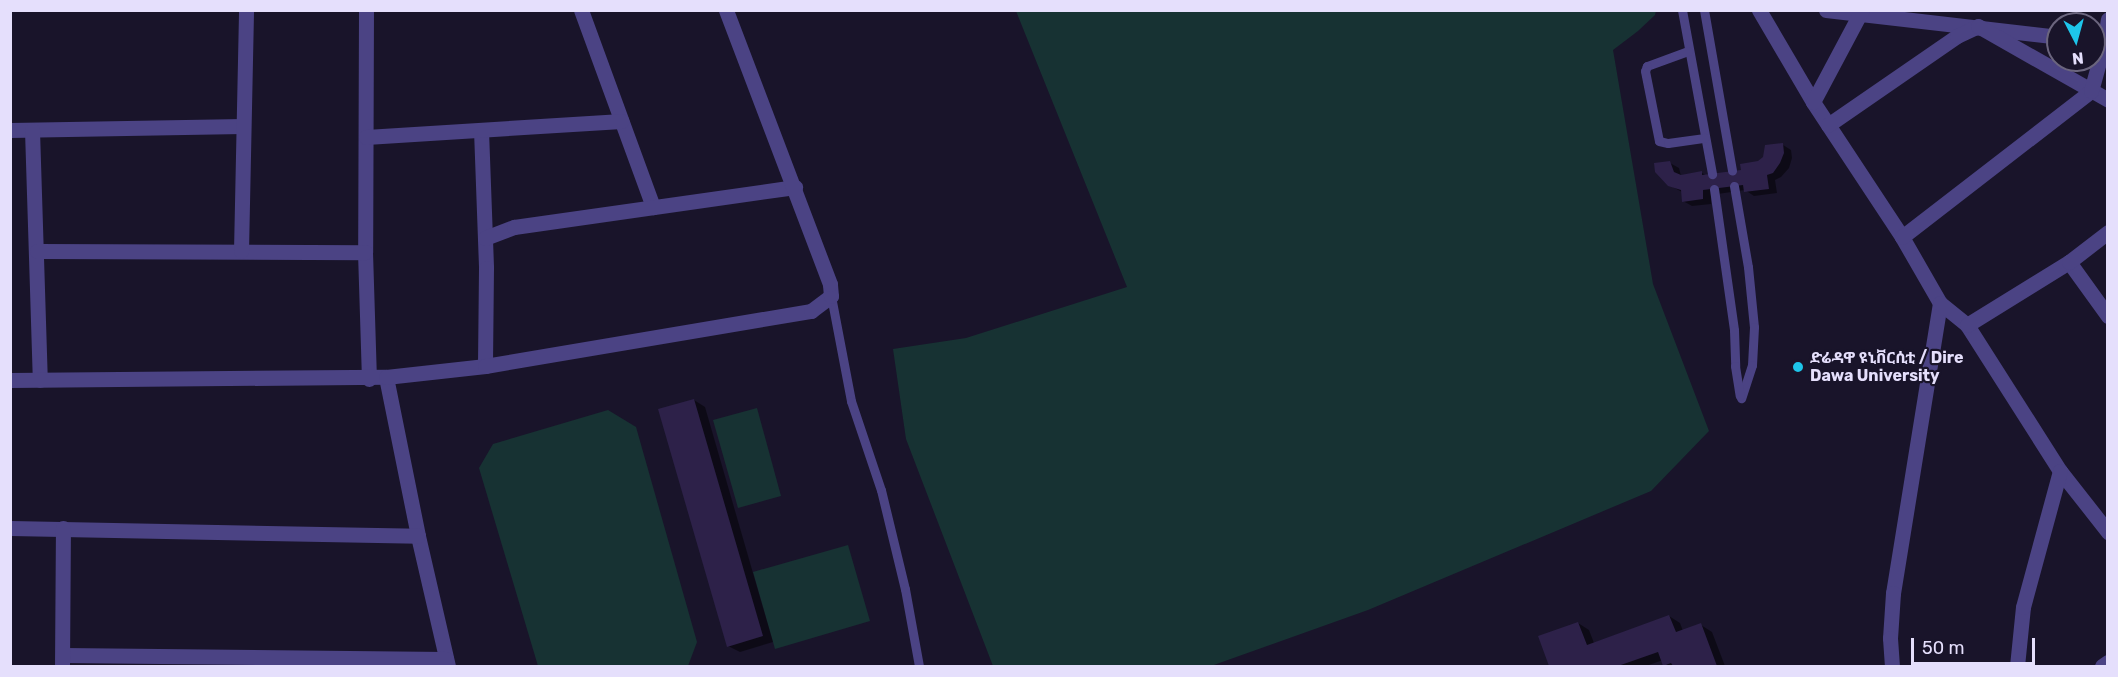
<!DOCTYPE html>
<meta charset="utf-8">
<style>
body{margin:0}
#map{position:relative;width:2118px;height:677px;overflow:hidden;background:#19142a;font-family:Rubik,"Noto Sans Ethiopic",sans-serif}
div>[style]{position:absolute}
.green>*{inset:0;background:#173233}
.shadow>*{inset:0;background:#0007}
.building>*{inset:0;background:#2d2149}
.service>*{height:9px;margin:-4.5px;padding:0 4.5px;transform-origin:4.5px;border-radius:4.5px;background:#4b4384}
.minor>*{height:15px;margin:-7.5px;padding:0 7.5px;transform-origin:7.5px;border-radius:7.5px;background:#4b4384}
.dots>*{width:16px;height:16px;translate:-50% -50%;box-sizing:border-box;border:3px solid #19142a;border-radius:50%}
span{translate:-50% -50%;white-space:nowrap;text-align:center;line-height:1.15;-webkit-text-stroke:4.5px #19142a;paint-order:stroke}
.poi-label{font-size:16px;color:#e5dffc;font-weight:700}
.left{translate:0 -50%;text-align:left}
.frame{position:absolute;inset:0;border:12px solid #e5dffc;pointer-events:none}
.north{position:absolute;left:2046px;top:12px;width:60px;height:60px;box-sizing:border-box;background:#19142a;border:2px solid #6b657e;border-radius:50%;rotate:174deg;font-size:16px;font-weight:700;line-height:24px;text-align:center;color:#e5dffc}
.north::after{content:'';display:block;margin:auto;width:21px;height:27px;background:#1ec5ea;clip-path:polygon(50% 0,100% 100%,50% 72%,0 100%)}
.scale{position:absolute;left:1911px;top:638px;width:124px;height:27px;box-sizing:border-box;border:3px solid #e5dffc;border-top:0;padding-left:8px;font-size:18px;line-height:21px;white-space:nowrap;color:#e5dffc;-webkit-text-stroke:4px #19142a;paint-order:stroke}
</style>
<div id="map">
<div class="green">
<i style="clip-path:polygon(1016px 11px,1656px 11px,1655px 15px,1638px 31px,1613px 50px,1653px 284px,1709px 431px,1651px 491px,1368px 610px,1211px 666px,993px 666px,906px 439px,893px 349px,966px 338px,1127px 287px)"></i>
<i style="clip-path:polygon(757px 408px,781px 496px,738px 508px,713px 420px)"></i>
<i style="clip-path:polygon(608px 410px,636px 427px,697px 642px,688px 666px,538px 666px,479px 468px,493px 444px)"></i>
<i style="clip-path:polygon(848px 545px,870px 621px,775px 649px,753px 572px)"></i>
</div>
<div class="shadow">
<i style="clip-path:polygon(1783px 145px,1791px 150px,1792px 158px,1789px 168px,1781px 177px,1775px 180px,1777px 193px,1754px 196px,1745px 190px,1711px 195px,1711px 204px,1692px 206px,1683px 201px,1682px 192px,1669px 185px,1670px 163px,1679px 168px,1681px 176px,1702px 173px,1707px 176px,1743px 171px,1759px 163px)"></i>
<i style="clip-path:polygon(694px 400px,705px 407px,773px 642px,740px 652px,728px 646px)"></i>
<i style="clip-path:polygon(1669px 616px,1680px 623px,1683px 631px,1701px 625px,1712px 632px,1725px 666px,1668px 666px,1663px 660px,1646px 666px,1550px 666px,1539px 637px,1578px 623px,1589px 630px,1594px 643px)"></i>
</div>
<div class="building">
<i style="clip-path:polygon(1783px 143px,1784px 153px,1780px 163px,1773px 173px,1767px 175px,1769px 189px,1744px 192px,1743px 185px,1703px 190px,1703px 199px,1682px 202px,1681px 190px,1668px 186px,1655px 172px,1654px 163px,1670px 161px,1674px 172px,1681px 175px,1702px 171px,1702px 175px,1741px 170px,1740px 164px,1758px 161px,1763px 157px,1765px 145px)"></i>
<i style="clip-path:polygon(694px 399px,763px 636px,727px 647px,658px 409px)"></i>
<i style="clip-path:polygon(1669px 615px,1676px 632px,1701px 623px,1717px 666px,1673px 666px,1671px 663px,1663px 666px,1658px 652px,1618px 666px,1549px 666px,1538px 636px,1578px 622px,1587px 645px)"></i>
</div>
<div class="service">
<i style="left:1682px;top:10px;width:167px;rotate:79.6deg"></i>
<i style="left:1704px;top:10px;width:163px;rotate:80.1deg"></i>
<i style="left:1688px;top:51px;width:44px;rotate:159.9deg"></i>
<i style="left:1647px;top:66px;width:5px;rotate:112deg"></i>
<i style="left:1645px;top:71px;width:71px;rotate:78.7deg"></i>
<i style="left:1659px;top:141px;width:9px;rotate:13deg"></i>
<i style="left:1668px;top:143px;width:37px;rotate:-8deg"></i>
<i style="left:1734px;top:186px;width:82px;rotate:80.2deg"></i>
<i style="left:1748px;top:267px;width:60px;rotate:84.3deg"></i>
<i style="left:1754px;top:327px;width:38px;rotate:93deg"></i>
<i style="left:1752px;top:365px;width:35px;rotate:108deg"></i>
<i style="left:1714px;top:189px;width:142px;rotate:81.9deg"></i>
<i style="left:1734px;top:330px;width:36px;rotate:88deg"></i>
<i style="left:1735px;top:366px;width:30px;rotate:81deg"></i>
<i style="left:831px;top:296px;width:107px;rotate:79.2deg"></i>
<i style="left:851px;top:401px;width:94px;rotate:71.4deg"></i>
<i style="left:881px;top:490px;width:102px;rotate:76.4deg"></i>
<i style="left:905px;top:589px;width:78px;rotate:79.7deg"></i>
</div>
<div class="minor">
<i style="left:366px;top:10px;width:242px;rotate:90.2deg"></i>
<i style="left:365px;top:252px;width:127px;rotate:88.2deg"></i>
<i style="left:581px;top:10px;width:210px;rotate:69.9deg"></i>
<i style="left:1759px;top:10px;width:107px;rotate:59.6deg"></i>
<i style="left:1813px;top:102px;width:162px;rotate:56.6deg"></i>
<i style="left:1902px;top:237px;width:76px;rotate:60.1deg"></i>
<i style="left:1940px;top:303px;width:294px;rotate:99.2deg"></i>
<i style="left:1893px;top:593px;width:45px;rotate:93.8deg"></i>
<i style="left:1890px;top:638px;width:28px;rotate:86deg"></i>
<i style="left:1826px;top:10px;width:234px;rotate:6.6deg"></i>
<i style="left:1813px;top:102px;width:104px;rotate:-62deg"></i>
<i style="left:1828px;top:125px;width:157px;rotate:-34.6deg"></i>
<i style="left:1957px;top:36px;width:23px;rotate:-25deg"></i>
<i style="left:1978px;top:26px;width:150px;rotate:29.6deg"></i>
<i style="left:10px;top:130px;width:233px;rotate:-1deg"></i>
<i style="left:32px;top:130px;width:250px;rotate:88.2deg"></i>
<i style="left:481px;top:130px;width:138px;rotate:87.9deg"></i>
<i style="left:486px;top:268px;width:98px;rotate:90.6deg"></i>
<i style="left:366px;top:137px;width:256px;rotate:-3.6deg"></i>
<i style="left:1902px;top:237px;width:239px;rotate:-37.7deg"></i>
<i style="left:2091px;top:91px;width:49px;rotate:-74.5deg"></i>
<i style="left:2104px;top:44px;width:25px;rotate:-81deg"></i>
<i style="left:485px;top:238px;width:31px;rotate:-21deg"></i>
<i style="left:514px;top:227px;width:284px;rotate:-8.1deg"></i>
<i style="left:37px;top:251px;width:328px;rotate:0.2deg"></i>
<i style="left:241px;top:251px;width:241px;rotate:-88.8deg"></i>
<i style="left:2069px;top:262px;width:67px;rotate:54.2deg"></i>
<i style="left:1940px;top:303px;width:35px;rotate:39deg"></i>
<i style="left:1967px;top:325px;width:173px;rotate:57.5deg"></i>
<i style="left:2060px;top:471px;width:78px;rotate:51.8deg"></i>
<i style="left:1967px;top:325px;width:120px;rotate:-31.7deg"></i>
<i style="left:2069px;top:262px;width:49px;rotate:-37.6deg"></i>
<i style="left:386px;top:377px;width:162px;rotate:78.6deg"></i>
<i style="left:418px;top:536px;width:133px;rotate:77deg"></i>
<i style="left:10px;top:380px;width:376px;rotate:-0.5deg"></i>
<i style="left:386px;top:377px;width:100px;rotate:-6.3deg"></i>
<i style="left:485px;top:366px;width:331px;rotate:-9.6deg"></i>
<i style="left:811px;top:311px;width:25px;rotate:-37deg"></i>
<i style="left:831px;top:296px;width:12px;rotate:-95deg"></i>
<i style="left:830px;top:284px;width:293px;rotate:-110.8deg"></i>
<i style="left:10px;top:528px;width:408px;rotate:1.1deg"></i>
<i style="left:63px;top:655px;width:383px;rotate:0.6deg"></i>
<i style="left:62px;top:666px;width:138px;rotate:-89.6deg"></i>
<i style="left:2017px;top:666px;width:59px;rotate:-84.2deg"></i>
<i style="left:2023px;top:607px;width:141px;rotate:-74.8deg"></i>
<i style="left:2102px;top:666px;width:7px;rotate:-34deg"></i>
</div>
<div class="dots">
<i style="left:1798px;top:367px;background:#1ec5ea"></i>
</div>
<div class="poi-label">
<span class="left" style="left:1810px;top:367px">ድሬዳዋ ዩኒቨርሲቲ / Dire<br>Dawa University</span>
</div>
<div class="frame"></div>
<div class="north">N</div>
<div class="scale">50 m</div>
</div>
